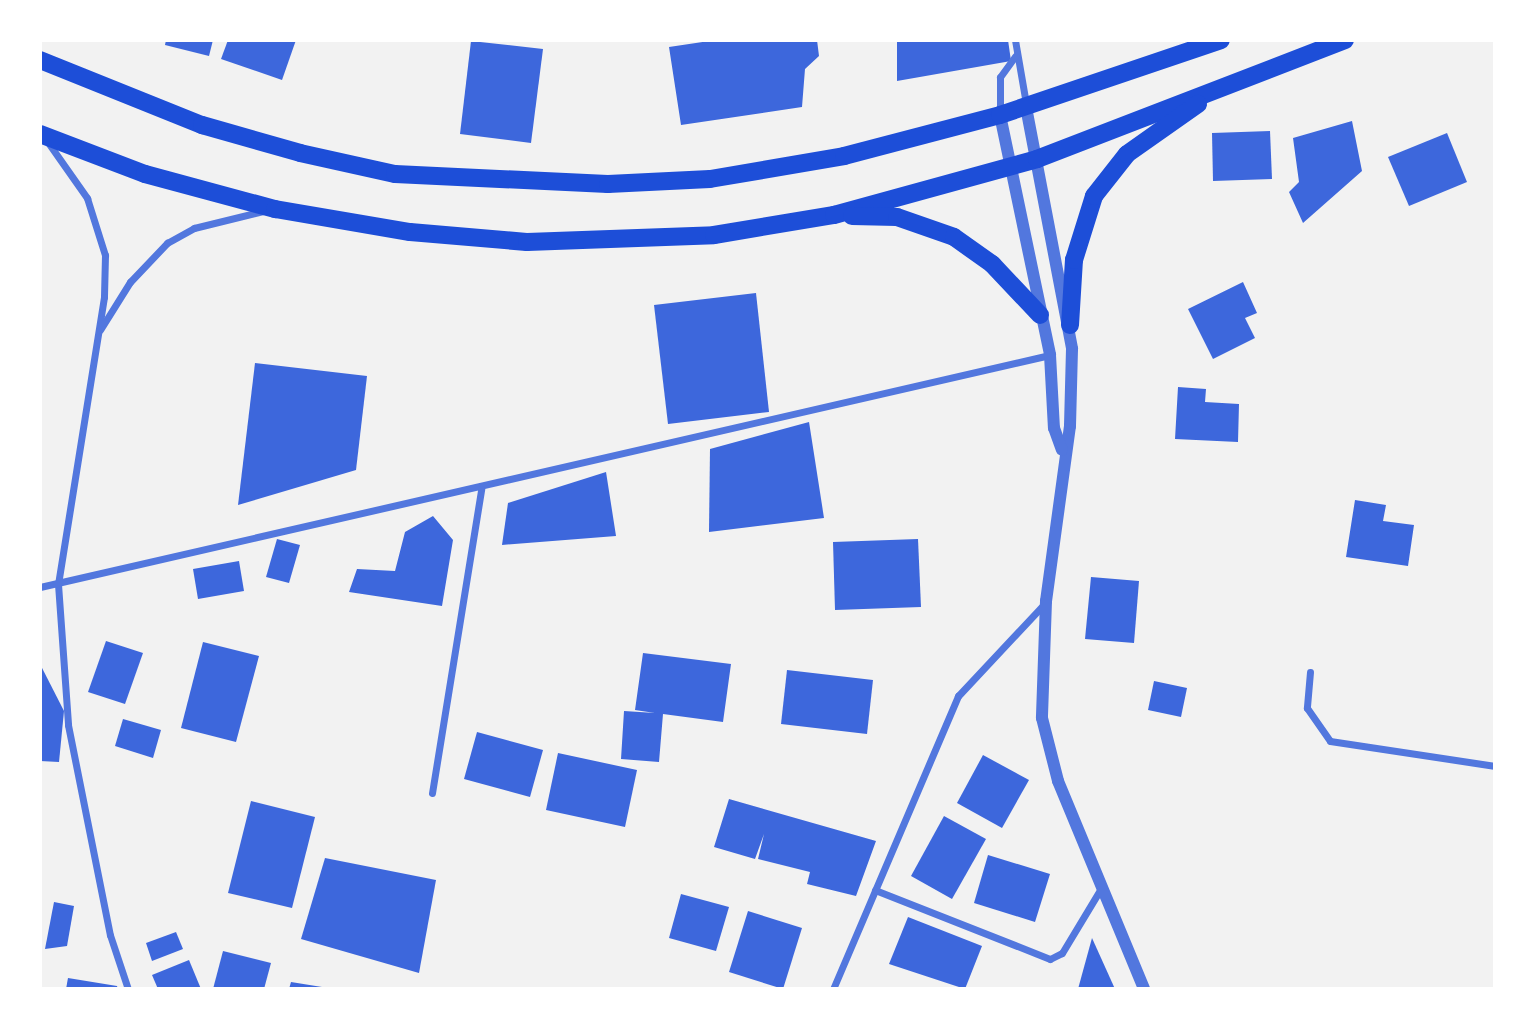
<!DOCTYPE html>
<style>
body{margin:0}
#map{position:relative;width:1535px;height:1029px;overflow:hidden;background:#f2f2f2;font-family:Quicksand,sans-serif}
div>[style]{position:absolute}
.building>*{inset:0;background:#3d67dc}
.minor>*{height:7px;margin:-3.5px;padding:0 3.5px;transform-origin:3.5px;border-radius:3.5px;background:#5277de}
.tertiary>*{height:12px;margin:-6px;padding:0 6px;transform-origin:6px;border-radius:6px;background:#5277de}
.primary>*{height:18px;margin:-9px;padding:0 9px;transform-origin:9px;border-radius:9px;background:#1d4ed8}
span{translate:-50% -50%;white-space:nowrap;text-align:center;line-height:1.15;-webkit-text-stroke:6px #fff;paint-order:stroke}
.frame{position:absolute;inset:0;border:42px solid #fff;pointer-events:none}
</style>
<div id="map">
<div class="building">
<i style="clip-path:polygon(166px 40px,213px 40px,209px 56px,165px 45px)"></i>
<i style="clip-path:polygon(228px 40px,296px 40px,282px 80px,221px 59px)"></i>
<i style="clip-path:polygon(716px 40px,817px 40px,819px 56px,805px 69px,802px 107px,681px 125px,669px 47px)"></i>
<i style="clip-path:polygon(897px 40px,1008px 40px,1011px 61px,897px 81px)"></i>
<i style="clip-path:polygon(471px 41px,543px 49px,531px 143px,460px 134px)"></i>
<i style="clip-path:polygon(1352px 121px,1362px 171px,1303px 223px,1289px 192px,1299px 182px,1293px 138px)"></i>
<i style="clip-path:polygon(1270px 131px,1272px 179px,1213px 181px,1212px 133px)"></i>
<i style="clip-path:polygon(1447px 133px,1467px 182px,1409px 206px,1388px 157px)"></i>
<i style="clip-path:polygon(1243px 282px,1257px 313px,1245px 318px,1255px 338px,1213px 359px,1188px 309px)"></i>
<i style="clip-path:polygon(756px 293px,769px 412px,668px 424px,654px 305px)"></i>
<i style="clip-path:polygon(255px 363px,367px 376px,356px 470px,238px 505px)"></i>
<i style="clip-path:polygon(1178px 387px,1206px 389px,1205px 402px,1239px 404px,1238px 442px,1175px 439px)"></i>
<i style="clip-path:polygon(809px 422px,824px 518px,709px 532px,710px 449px)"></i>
<i style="clip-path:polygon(606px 472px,616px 536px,502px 545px,508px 503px)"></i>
<i style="clip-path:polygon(1355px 500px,1386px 505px,1383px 521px,1414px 525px,1408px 566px,1346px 557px)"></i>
<i style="clip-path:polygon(433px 516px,453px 540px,442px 606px,349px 592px,357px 569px,395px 571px,405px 532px)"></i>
<i style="clip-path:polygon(277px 539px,300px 545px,289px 583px,266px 577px)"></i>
<i style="clip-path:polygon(918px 539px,921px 607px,835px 610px,833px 542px)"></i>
<i style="clip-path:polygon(239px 561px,244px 591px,198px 599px,193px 569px)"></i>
<i style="clip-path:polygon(1091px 577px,1139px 581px,1134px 643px,1085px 639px)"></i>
<i style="clip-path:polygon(106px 641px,143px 653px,125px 704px,88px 692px)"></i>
<i style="clip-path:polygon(203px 642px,259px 656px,236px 742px,181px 728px)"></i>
<i style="clip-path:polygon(643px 653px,731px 664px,723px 722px,663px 714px,659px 762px,621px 759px,624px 711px,655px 713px,635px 710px)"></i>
<i style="clip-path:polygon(40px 664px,64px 711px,59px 762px,40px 761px)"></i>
<i style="clip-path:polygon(787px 670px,873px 680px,867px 734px,781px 724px)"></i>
<i style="clip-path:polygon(1154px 681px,1187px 688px,1181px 717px,1148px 710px)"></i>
<i style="clip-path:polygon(123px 719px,161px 730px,153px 758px,115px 746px)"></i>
<i style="clip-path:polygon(477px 732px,543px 750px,530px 797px,464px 779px)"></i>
<i style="clip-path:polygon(558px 753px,637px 770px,625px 827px,546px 810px)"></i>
<i style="clip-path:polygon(983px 755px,1029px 780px,1002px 828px,957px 803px)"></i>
<i style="clip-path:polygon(729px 799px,876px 841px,856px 896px,807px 884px,810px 872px,758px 859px,764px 834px,755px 859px,714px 847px)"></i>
<i style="clip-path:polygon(251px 801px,315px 817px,292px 908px,228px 893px)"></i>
<i style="clip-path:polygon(944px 816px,986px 839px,952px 899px,911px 876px)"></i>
<i style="clip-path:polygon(988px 855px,1050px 874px,1035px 922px,974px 903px)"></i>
<i style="clip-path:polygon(325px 858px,436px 880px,419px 973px,301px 939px)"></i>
<i style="clip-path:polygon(681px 894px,729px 907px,716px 951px,669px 938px)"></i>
<i style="clip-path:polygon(54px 902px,74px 906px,67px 946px,45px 949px)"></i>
<i style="clip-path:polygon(748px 911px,802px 928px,783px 989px,729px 972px)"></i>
<i style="clip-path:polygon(908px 917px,982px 946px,965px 989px,889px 964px)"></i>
<i style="clip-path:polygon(176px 932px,183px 949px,152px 961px,146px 943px)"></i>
<i style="clip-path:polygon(1092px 938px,1115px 989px,1078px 989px)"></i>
<i style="clip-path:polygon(223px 951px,271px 963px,264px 989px,213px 989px)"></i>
<i style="clip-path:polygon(189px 960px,201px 989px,158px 989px,152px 975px)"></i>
<i style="clip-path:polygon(68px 978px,117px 986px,118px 989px,66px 989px)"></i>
<i style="clip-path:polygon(291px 982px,322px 987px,321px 989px,289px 989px)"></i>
</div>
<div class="minor">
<i style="left:1015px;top:40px;width:65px;rotate:80.2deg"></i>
<i style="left:1000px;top:114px;width:37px;rotate:-90deg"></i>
<i style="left:1000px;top:77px;width:26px;rotate:-54deg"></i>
<i style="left:47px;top:141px;width:70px;rotate:54.9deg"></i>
<i style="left:87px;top:198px;width:60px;rotate:72.5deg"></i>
<i style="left:105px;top:255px;width:42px;rotate:91.4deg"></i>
<i style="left:104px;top:297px;width:291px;rotate:99.1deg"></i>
<i style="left:58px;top:584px;width:141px;rotate:85.9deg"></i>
<i style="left:68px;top:725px;width:214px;rotate:78.7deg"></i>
<i style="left:110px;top:935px;width:57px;rotate:71.6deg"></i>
<i style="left:100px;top:330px;width:57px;rotate:-58deg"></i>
<i style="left:130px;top:282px;width:54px;rotate:-46.5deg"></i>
<i style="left:167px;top:243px;width:31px;rotate:-29deg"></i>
<i style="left:194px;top:228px;width:71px;rotate:-13.8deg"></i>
<i style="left:40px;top:587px;width:1036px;rotate:-12.94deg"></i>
<i style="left:1310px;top:672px;width:36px;rotate:95deg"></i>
<i style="left:1307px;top:708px;width:40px;rotate:55.1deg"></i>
<i style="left:1330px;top:741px;width:167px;rotate:8.6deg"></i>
<i style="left:432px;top:793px;width:308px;rotate:-80.8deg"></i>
<i style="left:875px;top:890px;width:188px;rotate:21.5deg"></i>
<i style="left:1050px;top:959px;width:13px;rotate:-27deg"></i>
<i style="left:1062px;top:953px;width:74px;rotate:-58.9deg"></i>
<i style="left:833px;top:989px;width:319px;rotate:-66.9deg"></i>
<i style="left:958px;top:696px;width:129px;rotate:-46.9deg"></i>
</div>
<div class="tertiary">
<i style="left:1026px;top:107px;width:246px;rotate:79.2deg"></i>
<i style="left:1072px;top:349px;width:77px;rotate:91.5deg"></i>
<i style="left:1070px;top:426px;width:177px;rotate:97.8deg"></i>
<i style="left:1046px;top:601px;width:117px;rotate:92deg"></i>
<i style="left:1042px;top:718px;width:65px;rotate:75.7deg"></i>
<i style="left:1058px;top:781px;width:225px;rotate:67.5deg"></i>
<i style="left:1000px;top:115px;width:245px;rotate:78.2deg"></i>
<i style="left:1050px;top:355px;width:73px;rotate:86.9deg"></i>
<i style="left:1054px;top:428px;width:23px;rotate:70deg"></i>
</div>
<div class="primary">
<i style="left:40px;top:60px;width:175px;rotate:21.9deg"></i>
<i style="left:202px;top:125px;width:102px;rotate:15.9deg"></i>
<i style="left:300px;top:153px;width:97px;rotate:12.5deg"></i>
<i style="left:395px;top:174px;width:213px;rotate:2.7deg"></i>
<i style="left:608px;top:184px;width:102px;rotate:-2.8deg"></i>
<i style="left:710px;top:179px;width:136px;rotate:-9.7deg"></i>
<i style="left:844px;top:156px;width:161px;rotate:-14.7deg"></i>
<i style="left:1000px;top:115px;width:233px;rotate:-18.7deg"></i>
<i style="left:40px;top:134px;width:112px;rotate:20.9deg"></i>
<i style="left:145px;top:174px;width:135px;rotate:15.1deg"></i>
<i style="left:275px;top:209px;width:137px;rotate:9.7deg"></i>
<i style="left:410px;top:232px;width:117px;rotate:4.9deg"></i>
<i style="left:527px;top:242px;width:187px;rotate:-2.1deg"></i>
<i style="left:714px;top:235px;width:122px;rotate:-9.5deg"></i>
<i style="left:834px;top:215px;width:211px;rotate:-15.4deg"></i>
<i style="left:1037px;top:159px;width:330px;rotate:-21.1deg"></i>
<i style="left:852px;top:216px;width:45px;rotate:1.3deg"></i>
<i style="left:897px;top:217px;width:60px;rotate:19.3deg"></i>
<i style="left:954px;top:237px;width:47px;rotate:35.4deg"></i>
<i style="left:992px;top:264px;width:70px;rotate:46.7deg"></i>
<i style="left:1070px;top:325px;width:65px;rotate:-86.5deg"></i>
<i style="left:1074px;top:260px;width:67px;rotate:-72.6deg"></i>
<i style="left:1094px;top:196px;width:53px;rotate:-51.8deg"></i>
<i style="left:1127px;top:154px;width:87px;rotate:-35.2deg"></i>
</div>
<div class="frame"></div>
</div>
